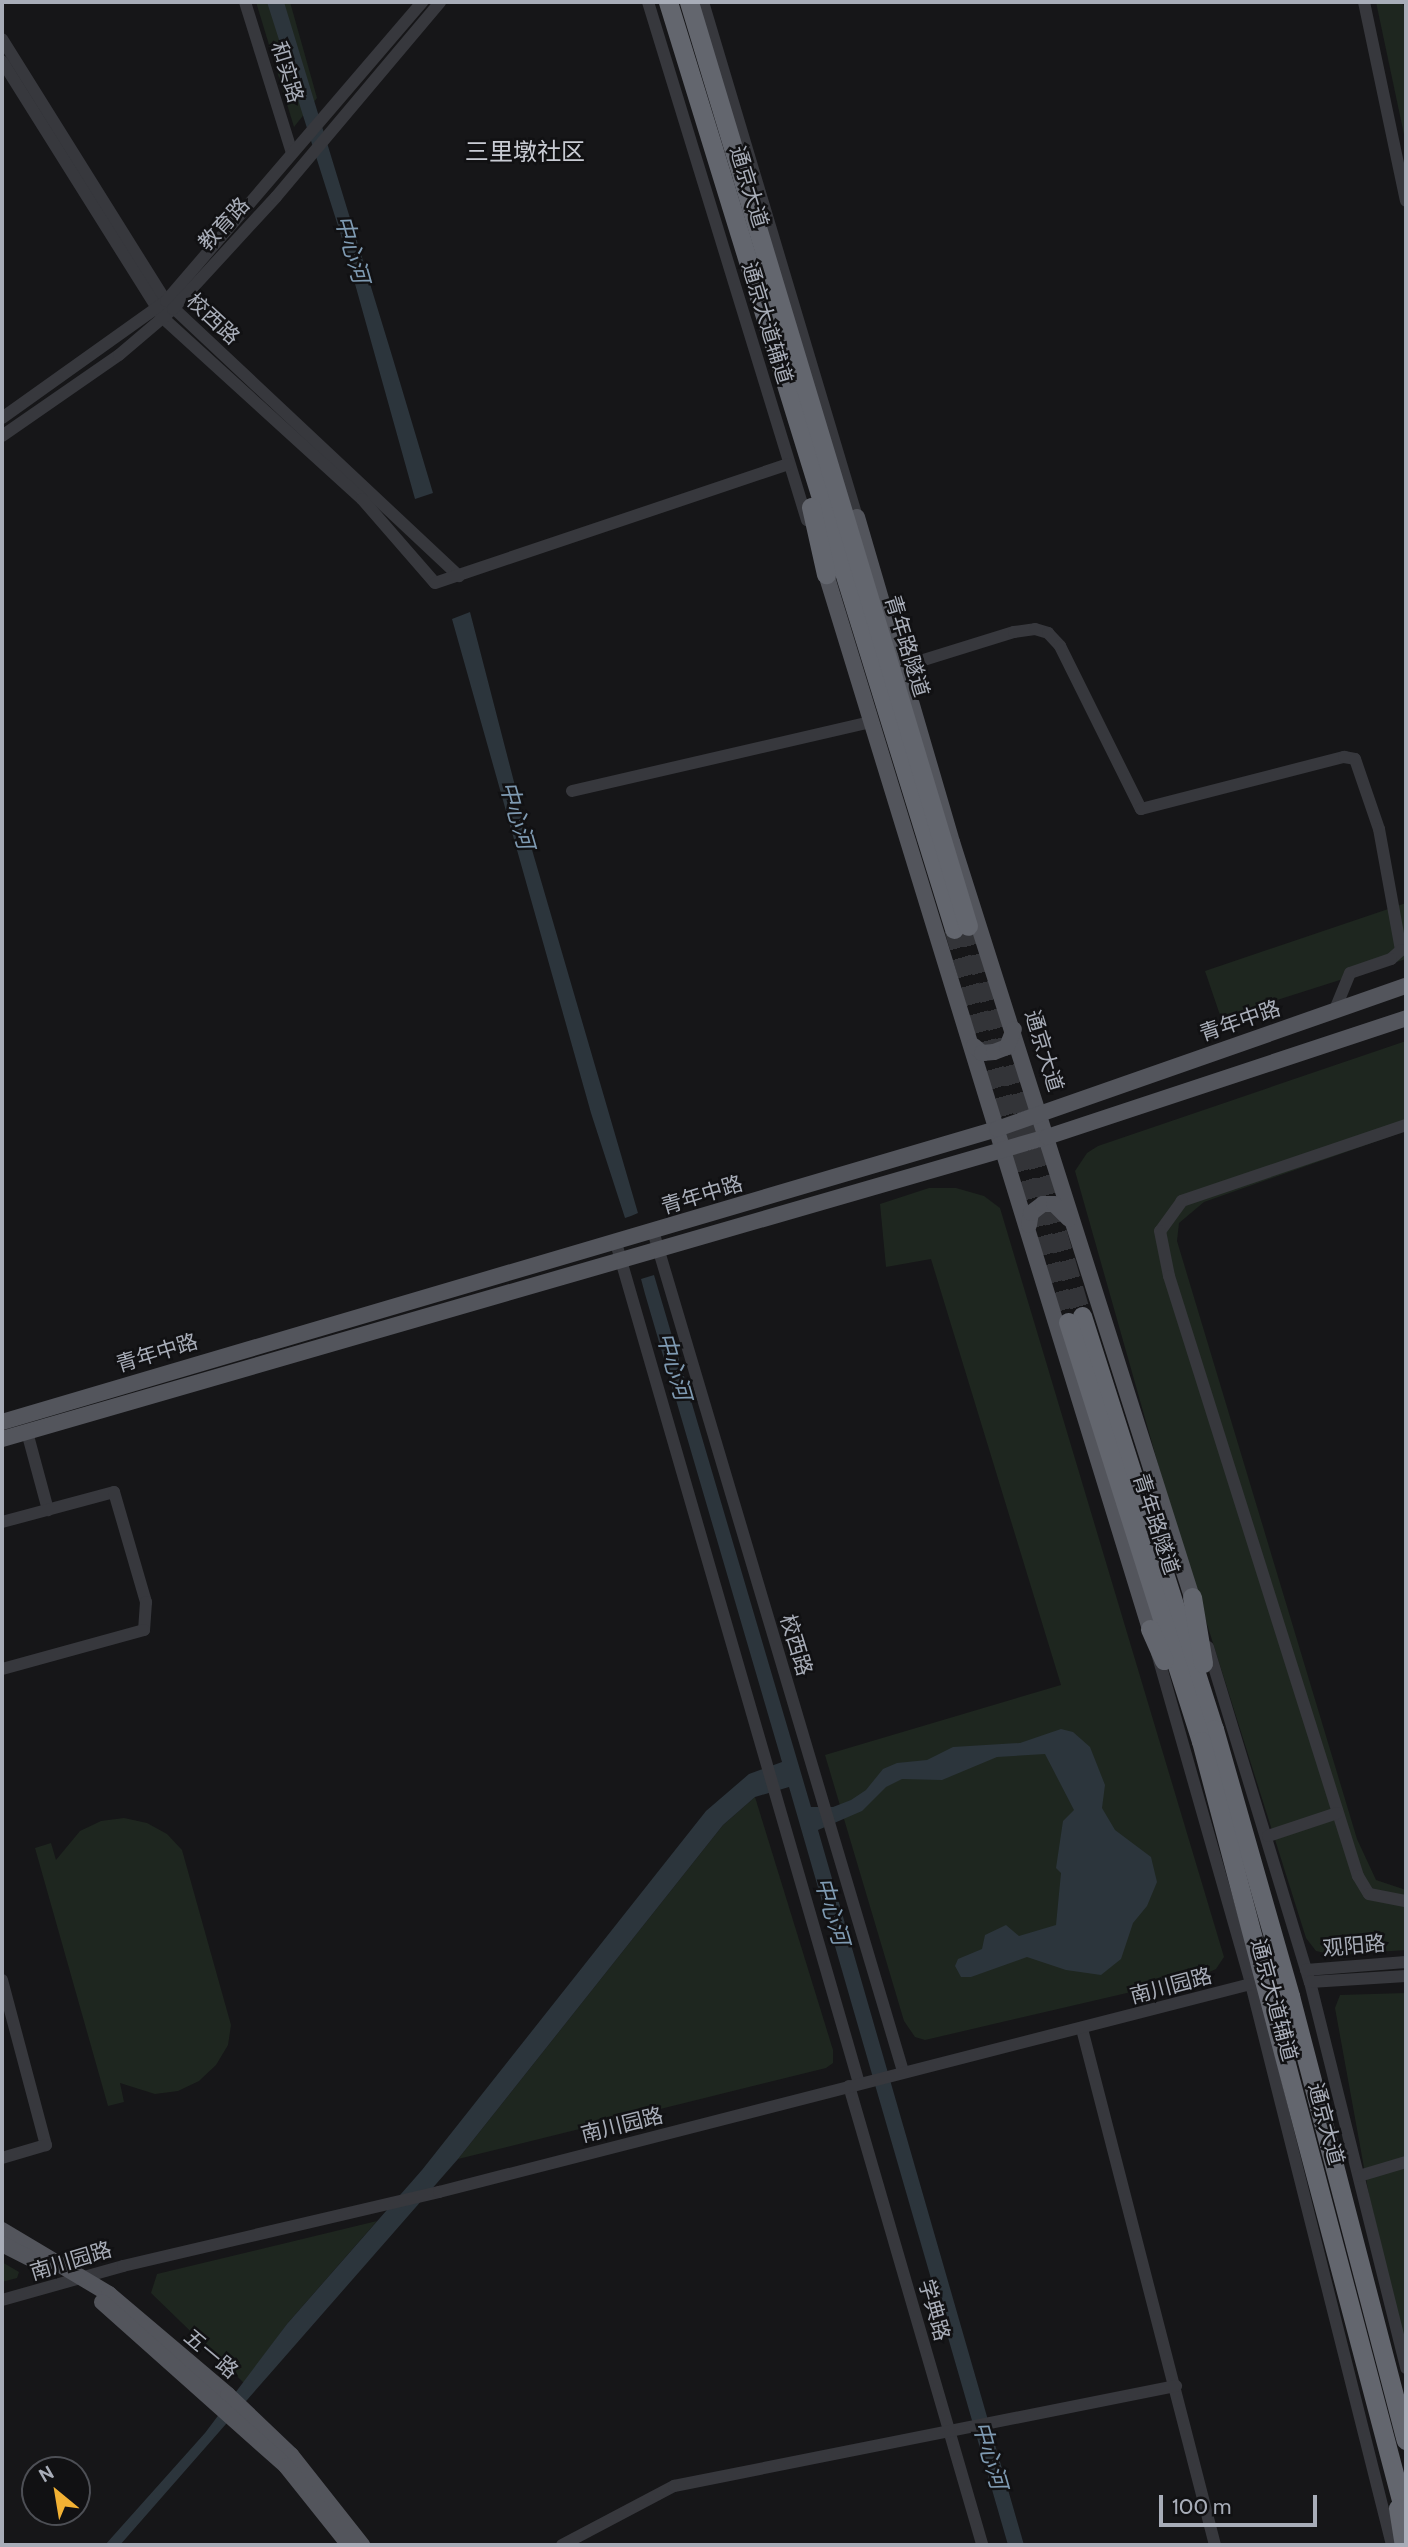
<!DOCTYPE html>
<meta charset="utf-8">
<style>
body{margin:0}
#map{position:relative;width:1408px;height:2547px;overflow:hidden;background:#161618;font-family:Cabin,"Noto Sans SC",sans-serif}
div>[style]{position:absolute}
.green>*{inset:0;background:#1e261f}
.water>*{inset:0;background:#2c353c}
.highway-tunnel>*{height:19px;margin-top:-9.5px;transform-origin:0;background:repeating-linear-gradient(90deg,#333438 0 19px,transparent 0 29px)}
.minor>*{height:12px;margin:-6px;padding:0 6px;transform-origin:6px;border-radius:6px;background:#37383d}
.major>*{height:16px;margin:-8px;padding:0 8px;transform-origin:8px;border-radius:8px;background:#53555c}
.highway>*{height:19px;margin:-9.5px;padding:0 9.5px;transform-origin:9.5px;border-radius:9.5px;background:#63666e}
span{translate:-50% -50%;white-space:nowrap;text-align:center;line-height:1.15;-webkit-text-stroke:5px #111113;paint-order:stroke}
.street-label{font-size:21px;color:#a8adb8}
.water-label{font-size:23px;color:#7f9bb3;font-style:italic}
.quarter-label{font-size:24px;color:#c9ccd4}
.frame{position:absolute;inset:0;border:4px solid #a8adb8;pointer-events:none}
.north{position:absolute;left:21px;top:2456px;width:70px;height:70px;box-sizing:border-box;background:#111113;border:2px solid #4d4f55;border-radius:50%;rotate:330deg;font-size:19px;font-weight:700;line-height:28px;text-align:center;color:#a8adb8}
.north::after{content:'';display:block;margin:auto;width:24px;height:32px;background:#f2b134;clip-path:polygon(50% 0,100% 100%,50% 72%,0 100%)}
.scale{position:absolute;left:1159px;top:2495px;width:158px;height:32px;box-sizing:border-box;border:4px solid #a8adb8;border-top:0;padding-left:9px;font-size:21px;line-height:24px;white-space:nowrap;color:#a8adb8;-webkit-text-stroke:5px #111113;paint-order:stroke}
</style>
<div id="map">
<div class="green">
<i style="clip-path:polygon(256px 2px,290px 2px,317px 98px,294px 127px)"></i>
<i style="clip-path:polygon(1376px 2px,1401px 2px,1406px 9px,1406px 144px)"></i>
<i style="clip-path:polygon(1406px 903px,1406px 959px,1221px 1018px,1205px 971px)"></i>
<i style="clip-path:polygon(1406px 1041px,1406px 1131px,1204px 1202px,1179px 1223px,1177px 1241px,1357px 1839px,1376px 1880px,1406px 1890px,1406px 1950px,1334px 1955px,1316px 1951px,1306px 1938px,1171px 1510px,1075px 1171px,1087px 1153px,1098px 1146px)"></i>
<i style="clip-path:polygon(929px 1188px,956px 1188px,984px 1196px,1000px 1208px,1224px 1957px,1216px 1969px,1200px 1976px,925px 2040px,915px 2037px,904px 2021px,825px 1755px,1061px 1685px,931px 1259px,886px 1267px,880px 1204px)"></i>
<i style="clip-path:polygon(755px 1797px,833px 2050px,833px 2063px,826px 2068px,458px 2159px,723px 1825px)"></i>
<i style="clip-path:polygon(124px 1818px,147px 1823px,167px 1834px,182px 1850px,231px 2025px,228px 2045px,216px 2065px,199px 2081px,178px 2091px,155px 2094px,120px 2083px,124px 2102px,108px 2106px,35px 1848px,51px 1843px,56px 1860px,80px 1831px,101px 1821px)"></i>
<i style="clip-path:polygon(1406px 1993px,1406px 2354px,1369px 2195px,1335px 2008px,1340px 1995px)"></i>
<i style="clip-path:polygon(377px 2221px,287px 2324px,244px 2383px,151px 2293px,157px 2274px)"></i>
<i style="clip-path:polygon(2px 2262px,19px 2272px,17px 2278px,2px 2282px)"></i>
</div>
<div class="water">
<i style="clip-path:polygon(267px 2px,284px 2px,393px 359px,433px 493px,415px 499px,345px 248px)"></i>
<i style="clip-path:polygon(470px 612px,528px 836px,638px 1213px,631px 1216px,625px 1218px,591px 1113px,452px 619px)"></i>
<i style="clip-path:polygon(654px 1275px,811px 1807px,833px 1807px,851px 1800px,866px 1790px,883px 1769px,897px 1763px,927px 1760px,953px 1747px,1020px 1743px,1061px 1729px,1073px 1732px,1090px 1747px,1105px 1785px,1102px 1808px,1115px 1830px,1151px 1857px,1157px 1882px,1147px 1906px,1133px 1923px,1121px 1959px,1101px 1975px,1066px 1970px,1027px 1957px,971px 1977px,961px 1977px,955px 1966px,958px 1959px,982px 1949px,985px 1935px,1006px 1925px,1019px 1936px,1056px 1925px,1061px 1873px,1056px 1868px,1063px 1821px,1074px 1810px,1045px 1754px,997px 1757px,942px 1780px,902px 1779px,886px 1787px,862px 1811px,818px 1830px,1024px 2545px,1008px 2545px,789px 1787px,755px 1797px,723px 1825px,458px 2159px,120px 2545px,105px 2545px,205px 2433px,287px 2324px,422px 2170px,706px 1811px,749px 1774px,782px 1762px,645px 1294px,641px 1279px)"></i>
</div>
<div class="highway-tunnel">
<i style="left:968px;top:926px;width:406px;rotate:73.7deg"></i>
<i style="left:954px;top:929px;width:409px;rotate:73.8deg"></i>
</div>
<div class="minor">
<i style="left:245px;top:2px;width:158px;rotate:72.7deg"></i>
<i style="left:648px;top:2px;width:542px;rotate:72.94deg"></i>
<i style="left:703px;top:2px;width:538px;rotate:73.35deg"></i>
<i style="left:1364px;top:2px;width:203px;rotate:78.1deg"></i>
<i style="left:2px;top:39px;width:309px;rotate:58deg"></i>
<i style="left:166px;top:301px;width:402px;rotate:43.2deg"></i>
<i style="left:2px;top:61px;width:303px;rotate:57.9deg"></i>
<i style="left:163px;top:318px;width:269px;rotate:42.3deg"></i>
<i style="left:362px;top:499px;width:111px;rotate:49deg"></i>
<i style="left:435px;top:583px;width:373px;rotate:-18.6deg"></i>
<i style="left:2px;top:418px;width:201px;rotate:-35.5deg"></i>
<i style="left:166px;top:301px;width:394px;rotate:-49.4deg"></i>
<i style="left:2px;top:436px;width:142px;rotate:-34.7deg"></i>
<i style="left:119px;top:355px;width:71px;rotate:-40.4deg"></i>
<i style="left:173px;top:309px;width:152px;rotate:-47.4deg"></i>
<i style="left:276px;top:197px;width:255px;rotate:-49.9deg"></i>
<i style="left:901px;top:667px;width:118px;rotate:-17.2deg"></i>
<i style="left:1014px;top:632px;width:21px;rotate:-8deg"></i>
<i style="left:1035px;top:629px;width:14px;rotate:17deg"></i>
<i style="left:1048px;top:633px;width:18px;rotate:47deg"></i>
<i style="left:1060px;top:646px;width:182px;rotate:63.6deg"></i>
<i style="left:1141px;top:809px;width:210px;rotate:-14.4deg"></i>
<i style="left:1344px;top:757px;width:11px;rotate:10deg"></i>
<i style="left:1355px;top:759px;width:74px;rotate:71.1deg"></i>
<i style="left:1379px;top:829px;width:123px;rotate:79.7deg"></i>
<i style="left:1401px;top:950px;width:13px;rotate:138deg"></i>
<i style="left:1391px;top:959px;width:43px;rotate:161.1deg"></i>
<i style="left:1350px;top:973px;width:42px;rotate:112.3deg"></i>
<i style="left:572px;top:791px;width:307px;rotate:-13deg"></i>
<i style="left:1406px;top:1125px;width:237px;rotate:161.3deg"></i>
<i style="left:1182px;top:1201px;width:37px;rotate:126deg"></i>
<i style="left:1160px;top:1231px;width:46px;rotate:78.7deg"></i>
<i style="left:1169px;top:1276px;width:629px;rotate:72.52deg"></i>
<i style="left:1358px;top:1876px;width:21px;rotate:59deg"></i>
<i style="left:1369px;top:1894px;width:38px;rotate:11deg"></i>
<i style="left:653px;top:1231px;width:876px;rotate:73.43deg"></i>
<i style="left:616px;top:1243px;width:874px;rotate:73.87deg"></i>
<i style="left:27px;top:1432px;width:81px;rotate:74.9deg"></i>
<i style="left:2px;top:1522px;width:116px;rotate:-15deg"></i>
<i style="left:114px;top:1492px;width:115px;rotate:73.8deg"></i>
<i style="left:146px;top:1602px;width:28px;rotate:94deg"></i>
<i style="left:144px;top:1630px;width:147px;rotate:164.6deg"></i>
<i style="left:1208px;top:1647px;width:350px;rotate:73.1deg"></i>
<i style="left:1310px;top:1982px;width:398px;rotate:76deg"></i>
<i style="left:1157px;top:1653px;width:344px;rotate:74.1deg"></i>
<i style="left:1251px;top:1984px;width:578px;rotate:75.89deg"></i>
<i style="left:1268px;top:1836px;width:73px;rotate:-18.4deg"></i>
<i style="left:1306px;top:1970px;width:100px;rotate:-4.6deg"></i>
<i style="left:2px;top:1980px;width:171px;rotate:75.1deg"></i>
<i style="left:46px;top:2145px;width:46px;rotate:163.5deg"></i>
<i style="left:1310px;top:1982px;width:96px;rotate:-3.6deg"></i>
<i style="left:1082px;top:2029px;width:533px;rotate:75.55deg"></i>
<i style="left:849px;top:2086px;width:478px;rotate:73.8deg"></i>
<i style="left:1359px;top:2176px;width:49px;rotate:-16.6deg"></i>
<i style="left:2px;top:2300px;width:126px;rotate:-15.7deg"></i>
<i style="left:123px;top:2266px;width:325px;rotate:-13.2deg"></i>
<i style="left:439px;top:2192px;width:838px;rotate:-14.37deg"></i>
<i style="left:562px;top:2545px;width:127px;rotate:-27.8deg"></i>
<i style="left:674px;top:2486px;width:512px;rotate:-11.27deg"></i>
</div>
<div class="major">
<i style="left:857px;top:517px;width:339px;rotate:73.7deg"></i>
<i style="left:952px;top:842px;width:792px;rotate:72.37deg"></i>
<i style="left:826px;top:574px;width:1104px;rotate:72.93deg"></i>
<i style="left:974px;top:1046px;width:11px;rotate:41deg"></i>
<i style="left:982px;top:1053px;width:12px;rotate:-5deg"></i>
<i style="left:994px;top:1052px;width:14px;rotate:-21deg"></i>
<i style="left:1007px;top:1047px;width:19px;rotate:-69deg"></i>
<i style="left:1029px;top:1225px;width:12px;rotate:-81deg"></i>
<i style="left:1031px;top:1213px;width:15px;rotate:-37deg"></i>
<i style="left:1043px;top:1204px;width:11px"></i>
<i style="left:1054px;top:1204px;width:21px;rotate:45deg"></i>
<i style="left:2px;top:1422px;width:1037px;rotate:-16.41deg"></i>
<i style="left:997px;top:1129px;width:433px;rotate:-19.3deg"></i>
<i style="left:2px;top:1439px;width:1088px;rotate:-16.12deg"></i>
<i style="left:1047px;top:1137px;width:378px;rotate:-18.3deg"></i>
<i style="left:2px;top:2230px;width:125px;rotate:30.9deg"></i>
<i style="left:109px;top:2294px;width:156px;rotate:40.3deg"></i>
<i style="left:228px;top:2395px;width:87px;rotate:43.6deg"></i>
<i style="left:291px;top:2455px;width:115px;rotate:51.7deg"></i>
<i style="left:2px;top:2244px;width:30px;rotate:27deg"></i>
<i style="left:102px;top:2302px;width:246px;rotate:41.7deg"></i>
<i style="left:286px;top:2466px;width:101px;rotate:51.4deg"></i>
</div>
<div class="highway">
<i style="left:668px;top:2px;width:970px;rotate:72.85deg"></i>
<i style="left:689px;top:2px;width:965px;rotate:73.2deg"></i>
<i style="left:811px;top:507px;width:69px;rotate:77.4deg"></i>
<i style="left:1082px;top:1316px;width:434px;rotate:72.3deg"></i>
<i style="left:1214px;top:1729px;width:278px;rotate:74.1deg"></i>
<i style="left:1290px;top:1996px;width:459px;rotate:75.4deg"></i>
<i style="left:1068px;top:1322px;width:440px;rotate:72.4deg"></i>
<i style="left:1201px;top:1741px;width:805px;rotate:75.24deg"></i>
<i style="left:1192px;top:1597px;width:67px;rotate:80.5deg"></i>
<i style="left:1150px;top:1629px;width:34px;rotate:66deg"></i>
<i style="left:1398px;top:2508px;width:37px;rotate:81deg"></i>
</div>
<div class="street-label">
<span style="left:287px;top:72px;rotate:73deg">和实路</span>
<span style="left:749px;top:187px;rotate:73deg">通京大道</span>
<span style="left:224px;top:224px;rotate:-47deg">教育路</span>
<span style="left:213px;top:319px;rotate:43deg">校西路</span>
<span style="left:767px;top:323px;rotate:73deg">通京大道辅道</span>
<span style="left:907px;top:646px;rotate:73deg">青年路隧道</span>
<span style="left:1240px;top:1021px;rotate:-19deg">青年中路</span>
<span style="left:1044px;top:1051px;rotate:73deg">通京大道</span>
<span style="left:702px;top:1195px;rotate:-17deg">青年中路</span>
<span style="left:157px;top:1353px;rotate:-17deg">青年中路</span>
<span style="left:1156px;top:1524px;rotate:72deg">青年路隧道</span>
<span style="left:796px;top:1645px;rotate:73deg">校西路</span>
<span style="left:1354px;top:1946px;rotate:-5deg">观阳路</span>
<span style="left:1171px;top:1986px;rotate:-15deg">南川园路</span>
<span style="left:1274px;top:2000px;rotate:75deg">通京大道辅道</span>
<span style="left:1326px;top:2124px;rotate:75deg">通京大道</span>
<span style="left:622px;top:2125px;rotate:-14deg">南川园路</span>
<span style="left:71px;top:2261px;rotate:-17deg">南川园路</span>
<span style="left:934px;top:2310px;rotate:74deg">学典路</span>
<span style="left:211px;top:2354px;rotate:40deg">五一路</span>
</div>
<div class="water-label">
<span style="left:352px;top:249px;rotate:74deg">中心河</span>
<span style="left:517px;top:815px;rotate:74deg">中心河</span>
<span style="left:674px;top:1366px;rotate:74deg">中心河</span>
<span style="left:832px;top:1911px;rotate:74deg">中心河</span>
<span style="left:990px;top:2455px;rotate:74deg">中心河</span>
</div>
<div class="quarter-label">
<span style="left:525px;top:152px">三里墩社区</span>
</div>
<div class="frame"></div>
<div class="north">N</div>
<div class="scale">100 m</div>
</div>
